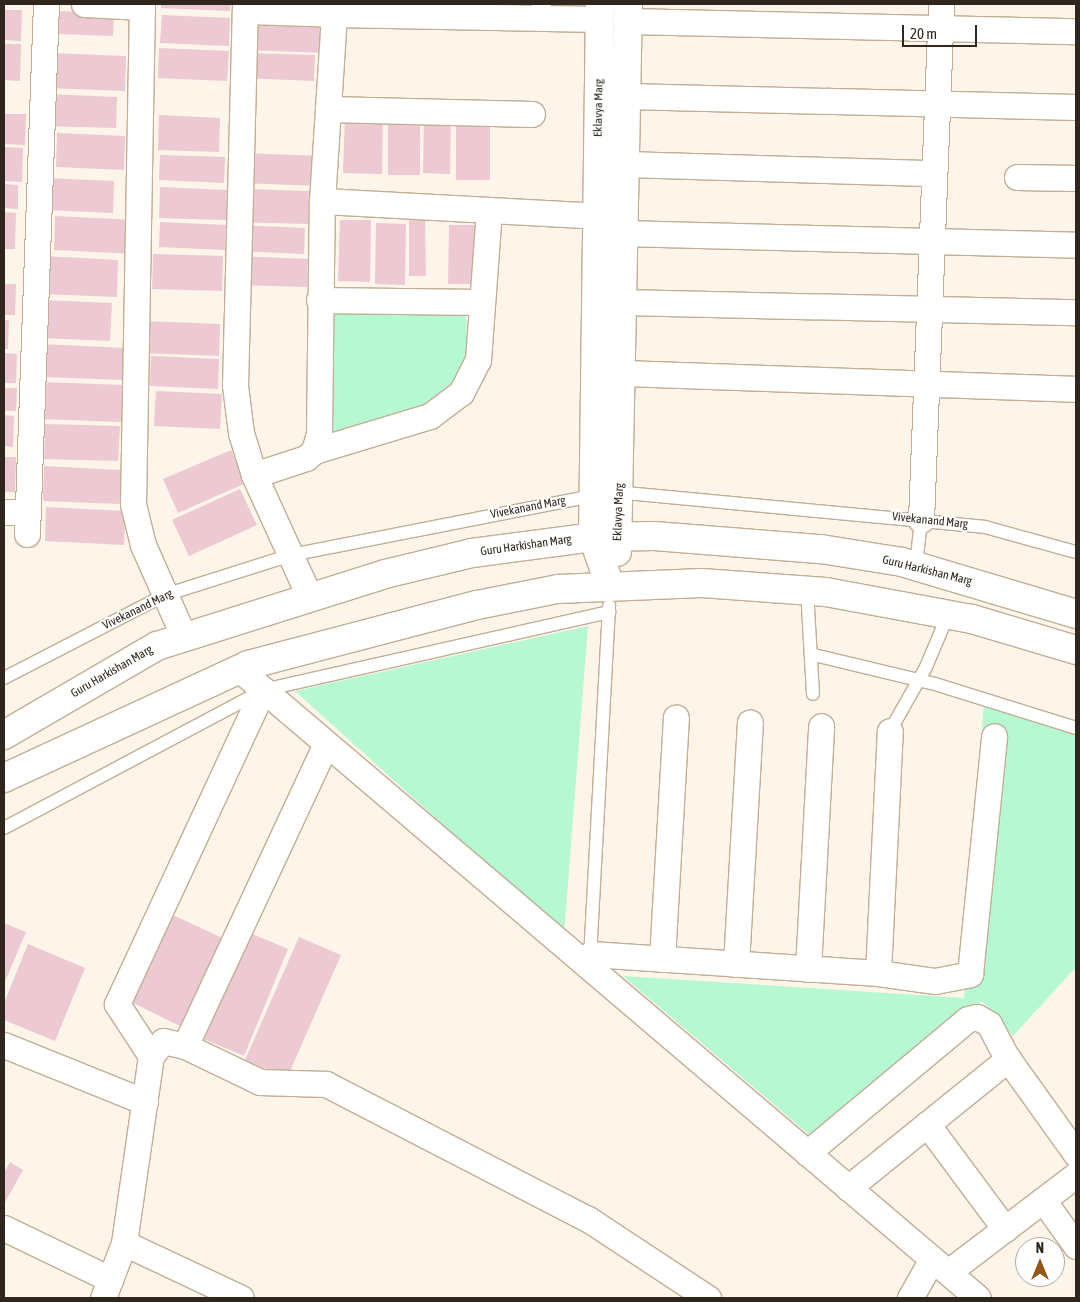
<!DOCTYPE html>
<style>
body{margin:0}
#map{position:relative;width:1080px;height:1302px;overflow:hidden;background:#fdf4ea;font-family:"Asap Condensed",sans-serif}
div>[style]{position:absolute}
.green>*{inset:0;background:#b5f8d1}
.building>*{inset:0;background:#ecc9d3}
.roads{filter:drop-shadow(1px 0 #c2ae95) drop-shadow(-1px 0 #c2ae95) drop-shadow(0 1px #c2ae95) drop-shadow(0 -1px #c2ae95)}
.lane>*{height:12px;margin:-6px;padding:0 6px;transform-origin:6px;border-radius:6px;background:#fff}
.street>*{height:25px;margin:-12.5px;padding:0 12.5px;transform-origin:12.5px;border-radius:12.5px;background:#fff}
.secondary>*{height:28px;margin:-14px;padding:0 14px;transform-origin:14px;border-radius:14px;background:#fff}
span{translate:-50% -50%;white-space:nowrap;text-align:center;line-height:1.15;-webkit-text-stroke:4px #fff;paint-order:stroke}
.street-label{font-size:12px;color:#2f271d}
.frame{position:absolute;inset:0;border:5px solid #2f271d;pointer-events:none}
.north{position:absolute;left:1015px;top:1237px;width:50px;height:50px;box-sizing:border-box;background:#fff;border:1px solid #aca9a5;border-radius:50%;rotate:0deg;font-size:14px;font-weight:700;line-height:20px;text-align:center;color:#2f271d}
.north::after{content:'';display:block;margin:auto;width:18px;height:22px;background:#925617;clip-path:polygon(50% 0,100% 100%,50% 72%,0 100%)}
.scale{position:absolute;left:902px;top:25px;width:75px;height:22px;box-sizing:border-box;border:2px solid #2f271d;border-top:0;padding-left:6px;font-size:15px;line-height:18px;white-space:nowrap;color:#2f271d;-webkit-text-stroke:4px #fff;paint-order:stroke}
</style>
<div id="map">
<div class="green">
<i style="clip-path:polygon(332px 304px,466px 307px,467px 363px,447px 398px,398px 424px,328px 433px)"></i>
<i style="clip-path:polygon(588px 626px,564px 934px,295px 691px)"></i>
<i style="clip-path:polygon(984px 701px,1076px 734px,1076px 967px,1013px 1036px,982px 1001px,811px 1136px,623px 976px,964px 998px)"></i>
</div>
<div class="building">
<i style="clip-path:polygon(161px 4px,231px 4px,230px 11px,161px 8px)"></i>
<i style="clip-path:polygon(4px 10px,22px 10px,21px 41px,4px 40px)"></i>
<i style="clip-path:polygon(57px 11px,114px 13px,113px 36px,56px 34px)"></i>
<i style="clip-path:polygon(162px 15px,230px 18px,229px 46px,160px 43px)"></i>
<i style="clip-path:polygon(248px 22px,326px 25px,325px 53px,247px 50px)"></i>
<i style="clip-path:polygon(4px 44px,21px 44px,20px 81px,4px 80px)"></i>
<i style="clip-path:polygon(159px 48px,229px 51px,227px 81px,158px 78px)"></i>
<i style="clip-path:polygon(50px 53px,126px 56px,125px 91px,49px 88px)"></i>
<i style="clip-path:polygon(246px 53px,315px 55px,314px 81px,245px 78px)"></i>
<i style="clip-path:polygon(44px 94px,117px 97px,116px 128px,43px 126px)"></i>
<i style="clip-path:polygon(4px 114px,26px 114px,25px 145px,4px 144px)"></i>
<i style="clip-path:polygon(345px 114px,383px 116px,382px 174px,343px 173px)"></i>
<i style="clip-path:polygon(424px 114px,451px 114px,450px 174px,423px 173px)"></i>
<i style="clip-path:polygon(159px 115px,220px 118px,219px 152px,158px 150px)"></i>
<i style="clip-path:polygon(420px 115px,420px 175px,388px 175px,388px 116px)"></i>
<i style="clip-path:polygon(456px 117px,490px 117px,490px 180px,456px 180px)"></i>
<i style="clip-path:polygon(57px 133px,125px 136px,124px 170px,56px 167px)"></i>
<i style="clip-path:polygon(4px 147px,23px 148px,22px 182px,4px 181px)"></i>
<i style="clip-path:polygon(243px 153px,321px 156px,320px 186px,242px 183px)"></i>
<i style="clip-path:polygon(160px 155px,225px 157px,224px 183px,159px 180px)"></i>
<i style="clip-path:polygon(44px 178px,114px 181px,113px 213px,43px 210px)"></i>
<i style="clip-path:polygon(4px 184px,18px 185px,18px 209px,4px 208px)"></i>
<i style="clip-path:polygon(160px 187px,227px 190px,226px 220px,159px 218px)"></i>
<i style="clip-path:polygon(242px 189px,309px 191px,308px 224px,241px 222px)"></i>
<i style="clip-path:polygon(4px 212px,16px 213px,15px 249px,4px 249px)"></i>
<i style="clip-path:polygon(55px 216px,135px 220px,134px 254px,54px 250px)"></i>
<i style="clip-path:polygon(340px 220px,371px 220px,370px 282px,338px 281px)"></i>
<i style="clip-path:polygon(409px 220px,425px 220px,426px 276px,409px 276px)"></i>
<i style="clip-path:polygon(160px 222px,226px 225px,225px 250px,159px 247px)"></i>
<i style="clip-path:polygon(376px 223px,406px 224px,405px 285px,375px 284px)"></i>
<i style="clip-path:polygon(239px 225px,305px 228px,304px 254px,238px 251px)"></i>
<i style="clip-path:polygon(449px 225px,480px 225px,479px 284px,448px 284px)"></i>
<i style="clip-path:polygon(153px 254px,223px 256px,222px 291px,152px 289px)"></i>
<i style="clip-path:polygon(44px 256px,118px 260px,117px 297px,42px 294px)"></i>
<i style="clip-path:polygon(239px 256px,308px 259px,307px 287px,238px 285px)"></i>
<i style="clip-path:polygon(4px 284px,16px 284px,15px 315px,4px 315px)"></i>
<i style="clip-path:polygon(42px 300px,112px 303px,110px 341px,41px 338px)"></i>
<i style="clip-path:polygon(4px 320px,9px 320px,8px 349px,4px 349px)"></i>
<i style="clip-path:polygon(143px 321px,220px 324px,219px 356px,142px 353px)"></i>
<i style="clip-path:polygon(42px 344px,125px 348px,123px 380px,41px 377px)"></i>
<i style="clip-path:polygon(4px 353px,17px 354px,16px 383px,4px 383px)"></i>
<i style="clip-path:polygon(151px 356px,219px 359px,218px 389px,150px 386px)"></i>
<i style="clip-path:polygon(40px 382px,124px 385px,122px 422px,39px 419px)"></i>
<i style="clip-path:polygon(4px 388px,17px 388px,16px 411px,4px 411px)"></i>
<i style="clip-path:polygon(156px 391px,222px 394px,220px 429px,154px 426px)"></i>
<i style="clip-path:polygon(4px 415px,14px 416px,13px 447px,4px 446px)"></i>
<i style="clip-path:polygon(45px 424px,120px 426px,118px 461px,44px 459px)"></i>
<i style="clip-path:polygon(231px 450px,246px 483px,178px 513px,163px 479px)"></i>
<i style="clip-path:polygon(4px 457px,16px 457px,15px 492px,4px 492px)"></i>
<i style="clip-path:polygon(44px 466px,121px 470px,120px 504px,43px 501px)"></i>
<i style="clip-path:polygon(240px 489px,257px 525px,189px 556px,172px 520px)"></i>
<i style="clip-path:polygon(46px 507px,125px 511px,124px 545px,45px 541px)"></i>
<i style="clip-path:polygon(166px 912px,229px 941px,188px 1030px,125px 999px)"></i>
<i style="clip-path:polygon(4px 923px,26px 932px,4px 984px)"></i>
<i style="clip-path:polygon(243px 930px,288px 949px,244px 1056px,199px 1037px)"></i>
<i style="clip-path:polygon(299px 937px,341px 955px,287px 1078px,245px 1060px)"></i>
<i style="clip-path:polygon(28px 944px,85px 968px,55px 1041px,4px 1020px,4px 1003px)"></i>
<i style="clip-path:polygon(10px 1162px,23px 1170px,4px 1204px,4px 1173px)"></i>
</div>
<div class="roads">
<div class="lane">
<i style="left:538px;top:4px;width:7px"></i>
<i style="left:616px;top:492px;width:371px;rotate:5.4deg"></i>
<i style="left:985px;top:527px;width:94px;rotate:15.4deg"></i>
<i style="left:916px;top:566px;width:46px;rotate:-83.8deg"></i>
<i style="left:807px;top:590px;width:104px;rotate:86.7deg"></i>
<i style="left:814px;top:655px;width:124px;rotate:13.5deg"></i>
<i style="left:935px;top:684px;width:148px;rotate:17.3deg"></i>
<i style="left:4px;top:678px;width:181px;rotate:-27.3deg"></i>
<i style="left:165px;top:595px;width:132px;rotate:-17.6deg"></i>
<i style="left:291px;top:555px;width:312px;rotate:-11.1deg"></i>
<i style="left:890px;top:731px;width:73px;rotate:-60.6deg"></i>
<i style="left:926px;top:667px;width:56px;rotate:-67.1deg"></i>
<i style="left:4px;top:828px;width:293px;rotate:-28deg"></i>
<i style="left:263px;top:690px;width:355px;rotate:-12.7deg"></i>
<i style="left:590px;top:958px;width:353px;rotate:-86.9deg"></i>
</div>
<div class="street">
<i style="left:84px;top:4px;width:58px;rotate:3deg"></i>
<i style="left:142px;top:4px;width:500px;rotate:91.03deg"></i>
<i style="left:133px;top:504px;width:42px;rotate:76.3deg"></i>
<i style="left:143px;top:545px;width:101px;rotate:66deg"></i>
<i style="left:245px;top:4px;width:381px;rotate:91.5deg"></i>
<i style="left:235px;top:385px;width:48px;rotate:82.9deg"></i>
<i style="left:241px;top:433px;width:44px;rotate:72.8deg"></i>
<i style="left:254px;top:475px;width:135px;rotate:65.5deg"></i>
<i style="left:245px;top:11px;width:89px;rotate:1.9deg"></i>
<i style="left:628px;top:21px;width:448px;rotate:1.3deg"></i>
<i style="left:626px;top:96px;width:450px;rotate:1.4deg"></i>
<i style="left:328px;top:109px;width:204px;rotate:1.4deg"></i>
<i style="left:625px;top:164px;width:309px;rotate:1.7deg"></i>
<i style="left:1017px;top:177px;width:59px;rotate:1deg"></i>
<i style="left:322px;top:201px;width:276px;rotate:3.1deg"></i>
<i style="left:624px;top:233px;width:452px;rotate:1.5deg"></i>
<i style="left:319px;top:300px;width:163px;rotate:0.7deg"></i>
<i style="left:623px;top:302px;width:453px;rotate:1.3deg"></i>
<i style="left:622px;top:373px;width:454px;rotate:2deg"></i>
<i style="left:314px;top:451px;width:121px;rotate:-16.8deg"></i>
<i style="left:430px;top:416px;width:39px;rotate:-37deg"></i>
<i style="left:461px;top:393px;width:37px;rotate:-63deg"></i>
<i style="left:478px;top:360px;width:150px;rotate:-85.8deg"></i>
<i style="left:254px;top:475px;width:55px;rotate:-18.1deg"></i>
<i style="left:306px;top:458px;width:11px;rotate:-41deg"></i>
<i style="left:314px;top:451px;width:19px;rotate:-74deg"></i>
<i style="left:319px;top:433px;width:232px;rotate:-89.3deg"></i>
<i style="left:322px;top:201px;width:187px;rotate:-86.3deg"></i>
<i style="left:334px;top:14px;width:266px;rotate:1.1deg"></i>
<i style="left:4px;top:512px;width:24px"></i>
<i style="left:921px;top:520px;width:516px;rotate:-87.78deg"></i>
<i style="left:27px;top:534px;width:530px;rotate:-87.95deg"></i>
<i style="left:239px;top:669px;width:970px;rotate:40.4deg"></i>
<i style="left:591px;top:954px;width:288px;rotate:3.8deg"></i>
<i style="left:878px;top:973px;width:58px;rotate:8deg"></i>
<i style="left:935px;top:981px;width:36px;rotate:-11deg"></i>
<i style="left:970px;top:974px;width:239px;rotate:-84.2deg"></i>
<i style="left:662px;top:959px;width:242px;rotate:-86.7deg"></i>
<i style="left:736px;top:964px;width:242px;rotate:-86.7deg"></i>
<i style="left:808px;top:969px;width:243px;rotate:-86.9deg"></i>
<i style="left:878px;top:973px;width:242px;rotate:-87.2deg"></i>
<i style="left:4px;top:1045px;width:152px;rotate:22deg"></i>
<i style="left:185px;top:1046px;width:83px;rotate:25.6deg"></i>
<i style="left:260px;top:1082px;width:66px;rotate:1.7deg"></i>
<i style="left:326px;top:1084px;width:295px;rotate:27.3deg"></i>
<i style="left:588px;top:1219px;width:144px;rotate:33.4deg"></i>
<i style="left:151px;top:1056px;width:62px;rotate:-123.2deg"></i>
<i style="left:117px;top:1004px;width:346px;rotate:-65.1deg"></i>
<i style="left:927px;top:1124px;width:131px;rotate:53.4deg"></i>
<i style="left:807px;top:1153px;width:209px;rotate:-39.8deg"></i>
<i style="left:968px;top:1019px;width:9px;rotate:-13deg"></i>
<i style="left:977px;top:1017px;width:14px;rotate:30deg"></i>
<i style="left:989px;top:1024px;width:40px;rotate:62deg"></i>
<i style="left:1008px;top:1059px;width:117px;rotate:54.4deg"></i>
<i style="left:848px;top:1188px;width:206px;rotate:-38.9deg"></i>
<i style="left:1043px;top:1200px;width:57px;rotate:54.3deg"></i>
<i style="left:4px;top:1228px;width:118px;rotate:25.7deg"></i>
<i style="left:124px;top:1243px;width:129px;rotate:25.2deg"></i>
<i style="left:948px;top:1272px;width:161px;rotate:-37.2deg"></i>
<i style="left:103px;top:1298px;width:59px;rotate:-69.1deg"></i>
<i style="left:124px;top:1243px;width:189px;rotate:-81.8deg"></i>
<i style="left:151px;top:1056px;width:19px;rotate:-51deg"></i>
<i style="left:163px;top:1041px;width:23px;rotate:13deg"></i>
<i style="left:185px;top:1046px;width:333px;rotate:-65deg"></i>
<i style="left:910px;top:1298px;width:45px;rotate:-60.6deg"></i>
</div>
<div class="secondary">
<i style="left:600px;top:4px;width:533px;rotate:90.75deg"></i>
<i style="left:593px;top:537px;width:52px;rotate:70.9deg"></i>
<i style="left:617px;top:552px;width:548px;rotate:-88.85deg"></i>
<i style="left:4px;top:735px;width:177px;rotate:-30.2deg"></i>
<i style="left:157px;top:646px;width:239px;rotate:-17.5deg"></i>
<i style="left:385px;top:574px;width:89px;rotate:-13.6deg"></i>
<i style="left:472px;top:553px;width:122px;rotate:-7.5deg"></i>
<i style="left:593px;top:537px;width:61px;rotate:-0.9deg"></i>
<i style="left:654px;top:536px;width:168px;rotate:4.5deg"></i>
<i style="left:821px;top:549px;width:82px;rotate:9.1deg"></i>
<i style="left:902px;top:562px;width:182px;rotate:16.6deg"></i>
<i style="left:4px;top:778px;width:269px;rotate:-24.8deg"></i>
<i style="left:248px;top:665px;width:237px;rotate:-14.7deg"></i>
<i style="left:477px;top:605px;width:83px;rotate:-11.2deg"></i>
<i style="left:558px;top:589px;width:144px;rotate:-2.4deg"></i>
<i style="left:702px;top:583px;width:124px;rotate:4.2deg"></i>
<i style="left:826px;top:592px;width:148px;rotate:10.5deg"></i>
<i style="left:972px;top:619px;width:109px;rotate:16.6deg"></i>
</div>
</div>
<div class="street-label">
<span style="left:599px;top:108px;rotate:-89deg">Eklavya Marg</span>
<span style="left:528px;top:508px;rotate:-11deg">Vivekanand Marg</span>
<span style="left:619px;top:512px;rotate:-88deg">Eklavya Marg</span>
<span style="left:930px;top:521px;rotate:6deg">Vivekanand Marg</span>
<span style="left:526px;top:546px;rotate:-8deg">Guru Harkishan Marg</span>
<span style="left:927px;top:571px;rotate:14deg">Guru Harkishan Marg</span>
<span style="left:138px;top:610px;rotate:-26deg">Vivekanand Marg</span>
<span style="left:112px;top:672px;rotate:-30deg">Guru Harkishan Marg</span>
</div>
<div class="frame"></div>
<div class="north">N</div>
<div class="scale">20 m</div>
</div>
